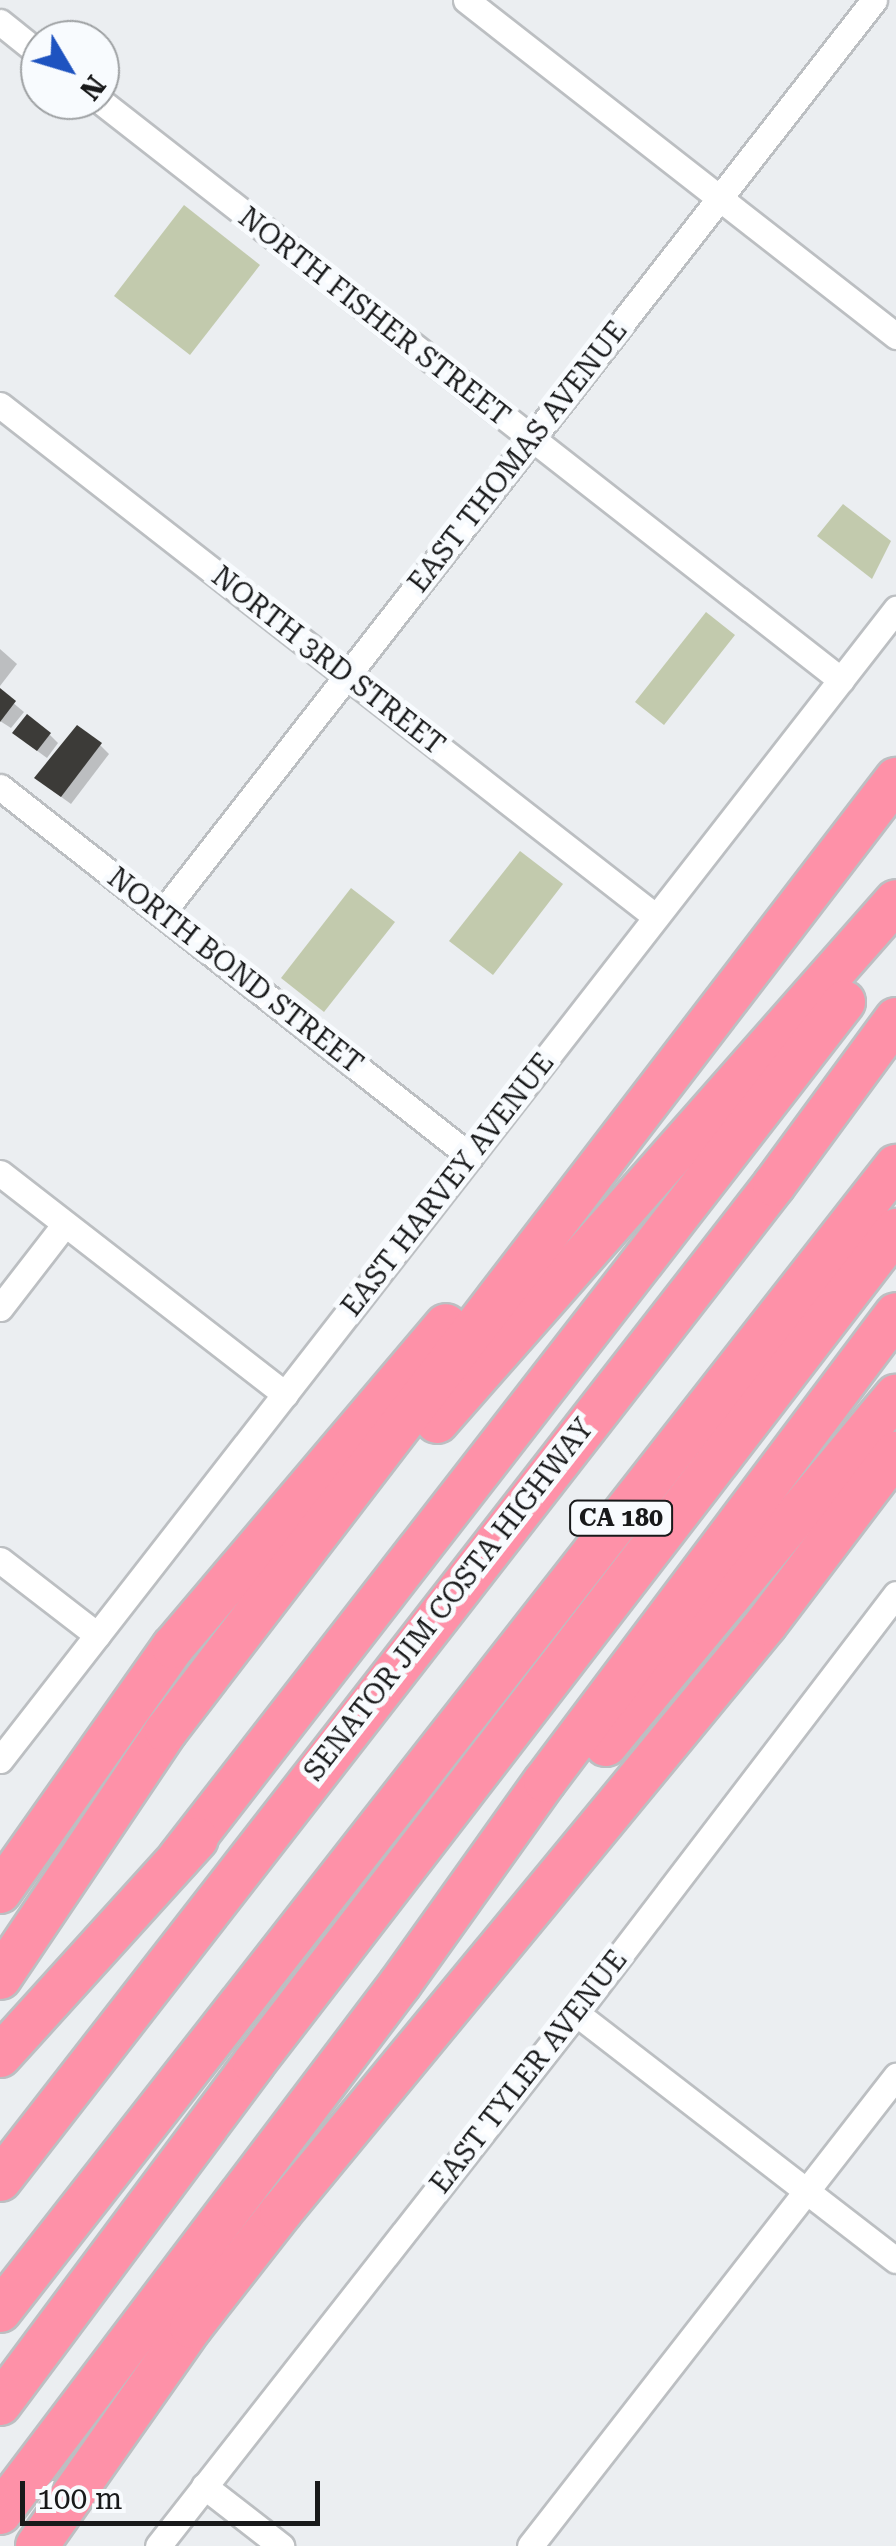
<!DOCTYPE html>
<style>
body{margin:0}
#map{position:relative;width:896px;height:2546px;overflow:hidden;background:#ebeef1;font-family:"Roboto Serif",serif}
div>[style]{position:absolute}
.green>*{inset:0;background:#c2caad}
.shadow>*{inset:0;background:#0003}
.building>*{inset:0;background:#3c3b38}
.roads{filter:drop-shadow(2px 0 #bcbfc2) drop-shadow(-2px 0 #bcbfc2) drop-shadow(0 2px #bcbfc2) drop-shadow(0 -2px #bcbfc2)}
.street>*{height:25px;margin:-12.5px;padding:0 12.5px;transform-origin:12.5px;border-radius:12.5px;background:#fff}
.highway>*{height:42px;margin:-21px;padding:0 21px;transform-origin:21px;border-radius:21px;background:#fe91a8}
span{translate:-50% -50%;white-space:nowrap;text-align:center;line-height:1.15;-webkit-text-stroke:10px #f8fbfe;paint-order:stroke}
.shield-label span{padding:2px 8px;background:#f8fbfe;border:2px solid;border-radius:8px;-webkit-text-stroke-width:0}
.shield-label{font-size:25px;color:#18191a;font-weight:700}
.street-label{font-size:28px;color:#18191a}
.north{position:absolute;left:20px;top:20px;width:100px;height:100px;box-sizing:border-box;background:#f8fbfe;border:2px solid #9ea1a3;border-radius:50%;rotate:128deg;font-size:28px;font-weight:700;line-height:40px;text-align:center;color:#18191a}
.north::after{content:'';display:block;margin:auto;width:35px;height:45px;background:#1e53c0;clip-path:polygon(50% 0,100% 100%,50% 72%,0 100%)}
.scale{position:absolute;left:20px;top:2481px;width:300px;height:45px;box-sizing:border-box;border:5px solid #18191a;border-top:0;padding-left:12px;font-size:30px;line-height:35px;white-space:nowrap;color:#18191a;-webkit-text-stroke:8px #f8fbfe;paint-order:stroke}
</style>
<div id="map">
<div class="green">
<i style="clip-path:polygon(184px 205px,260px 265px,190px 355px,114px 296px)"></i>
<i style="clip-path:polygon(843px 504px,891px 541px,872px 579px,817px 536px)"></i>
<i style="clip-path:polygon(706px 612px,735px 635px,664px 725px,635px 702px)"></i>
<i style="clip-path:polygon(520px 851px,563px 884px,493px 975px,449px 941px)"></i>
<i style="clip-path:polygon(351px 888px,395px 922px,324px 1012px,281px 978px)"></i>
</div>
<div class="shadow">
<i style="clip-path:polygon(0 649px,17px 664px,0 686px)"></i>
<i style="clip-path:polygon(0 692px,24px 712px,11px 728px,0 721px)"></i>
<i style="clip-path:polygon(50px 735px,58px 743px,47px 758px,25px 742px)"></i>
<i style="clip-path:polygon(100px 745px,109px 754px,71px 804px,46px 786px)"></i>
</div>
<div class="building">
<i style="clip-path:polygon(0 688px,16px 701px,0 722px)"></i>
<i style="clip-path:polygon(27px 714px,51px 733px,37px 751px,12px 733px)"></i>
<i style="clip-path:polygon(77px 725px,102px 743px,61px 797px,34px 778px)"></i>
</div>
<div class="roads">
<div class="street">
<i style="left:466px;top:0;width:546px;rotate:38deg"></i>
<i style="left:0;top:22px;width:51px;rotate:38.7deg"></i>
<i style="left:99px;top:100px;width:942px;rotate:38.01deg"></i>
<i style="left:0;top:405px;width:832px;rotate:37.97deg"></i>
<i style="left:0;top:787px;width:598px;rotate:38.14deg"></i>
<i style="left:162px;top:913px;width:1158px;rotate:-52.05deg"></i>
<i style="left:0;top:1173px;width:361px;rotate:37.8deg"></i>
<i style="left:0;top:1308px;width:106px;rotate:-52.3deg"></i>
<i style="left:0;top:1560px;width:123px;rotate:37.7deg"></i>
<i style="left:0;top:1760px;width:1459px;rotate:-52.1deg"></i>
<i style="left:576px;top:2013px;width:404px;rotate:37.7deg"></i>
<i style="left:204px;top:2486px;width:98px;rotate:37.9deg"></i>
<i style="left:158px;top:2546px;width:677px;rotate:-51.9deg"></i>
<i style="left:576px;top:2013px;width:527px;rotate:-52.63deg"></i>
<i style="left:530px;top:2546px;width:596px;rotate:-52.09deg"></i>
</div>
<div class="highway">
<i style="left:437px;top:1422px;width:694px;rotate:-48.62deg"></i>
<i style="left:606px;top:1745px;width:454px;rotate:-50.3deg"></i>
<i style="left:179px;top:1858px;width:1084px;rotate:-52.16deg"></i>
<i style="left:0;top:1892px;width:300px;rotate:-54.8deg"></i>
<i style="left:173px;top:1647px;width:422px;rotate:-49.7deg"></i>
<i style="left:0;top:1978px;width:298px;rotate:-56.1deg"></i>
<i style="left:166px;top:1731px;width:1200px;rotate:-52.52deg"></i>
<i style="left:0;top:2056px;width:293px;rotate:-47.8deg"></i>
<i style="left:0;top:2180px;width:1261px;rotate:-52.12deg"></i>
<i style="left:774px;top:1185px;width:206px;rotate:-53.7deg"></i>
<i style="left:0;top:2311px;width:1454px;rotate:-51.96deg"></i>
<i style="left:0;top:2404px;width:425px;rotate:-53.3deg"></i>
<i style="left:254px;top:2063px;width:1052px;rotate:-52.38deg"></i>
<i style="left:0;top:2513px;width:663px;rotate:-52.91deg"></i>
<i style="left:400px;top:1984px;width:249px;rotate:-54.5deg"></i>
<i style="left:545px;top:1781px;width:584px;rotate:-53.07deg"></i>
<i style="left:37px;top:2546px;width:268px;rotate:-54.9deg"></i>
<i style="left:191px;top:2327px;width:146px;rotate:-52deg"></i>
<i style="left:281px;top:2212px;width:762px;rotate:-50.48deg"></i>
<i style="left:766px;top:1624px;width:215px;rotate:-52.8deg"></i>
</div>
</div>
<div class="shield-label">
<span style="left:621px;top:1518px">CA 180</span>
</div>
<div class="street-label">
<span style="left:374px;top:317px;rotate:38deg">NORTH FISHER STREET</span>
<span style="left:518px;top:457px;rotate:-52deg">EAST THOMAS AVENUE</span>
<span style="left:328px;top:661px;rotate:38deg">NORTH 3RD STREET</span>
<span style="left:235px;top:971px;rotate:38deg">NORTH BOND STREET</span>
<span style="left:448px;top:1185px;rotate:-52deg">EAST HARVEY AVENUE</span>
<span style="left:449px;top:1600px;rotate:-52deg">SENATOR JIM COSTA HIGHWAY</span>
<span style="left:529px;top:2072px;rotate:-52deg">EAST TYLER AVENUE</span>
</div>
<div class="north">N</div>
<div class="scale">100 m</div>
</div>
